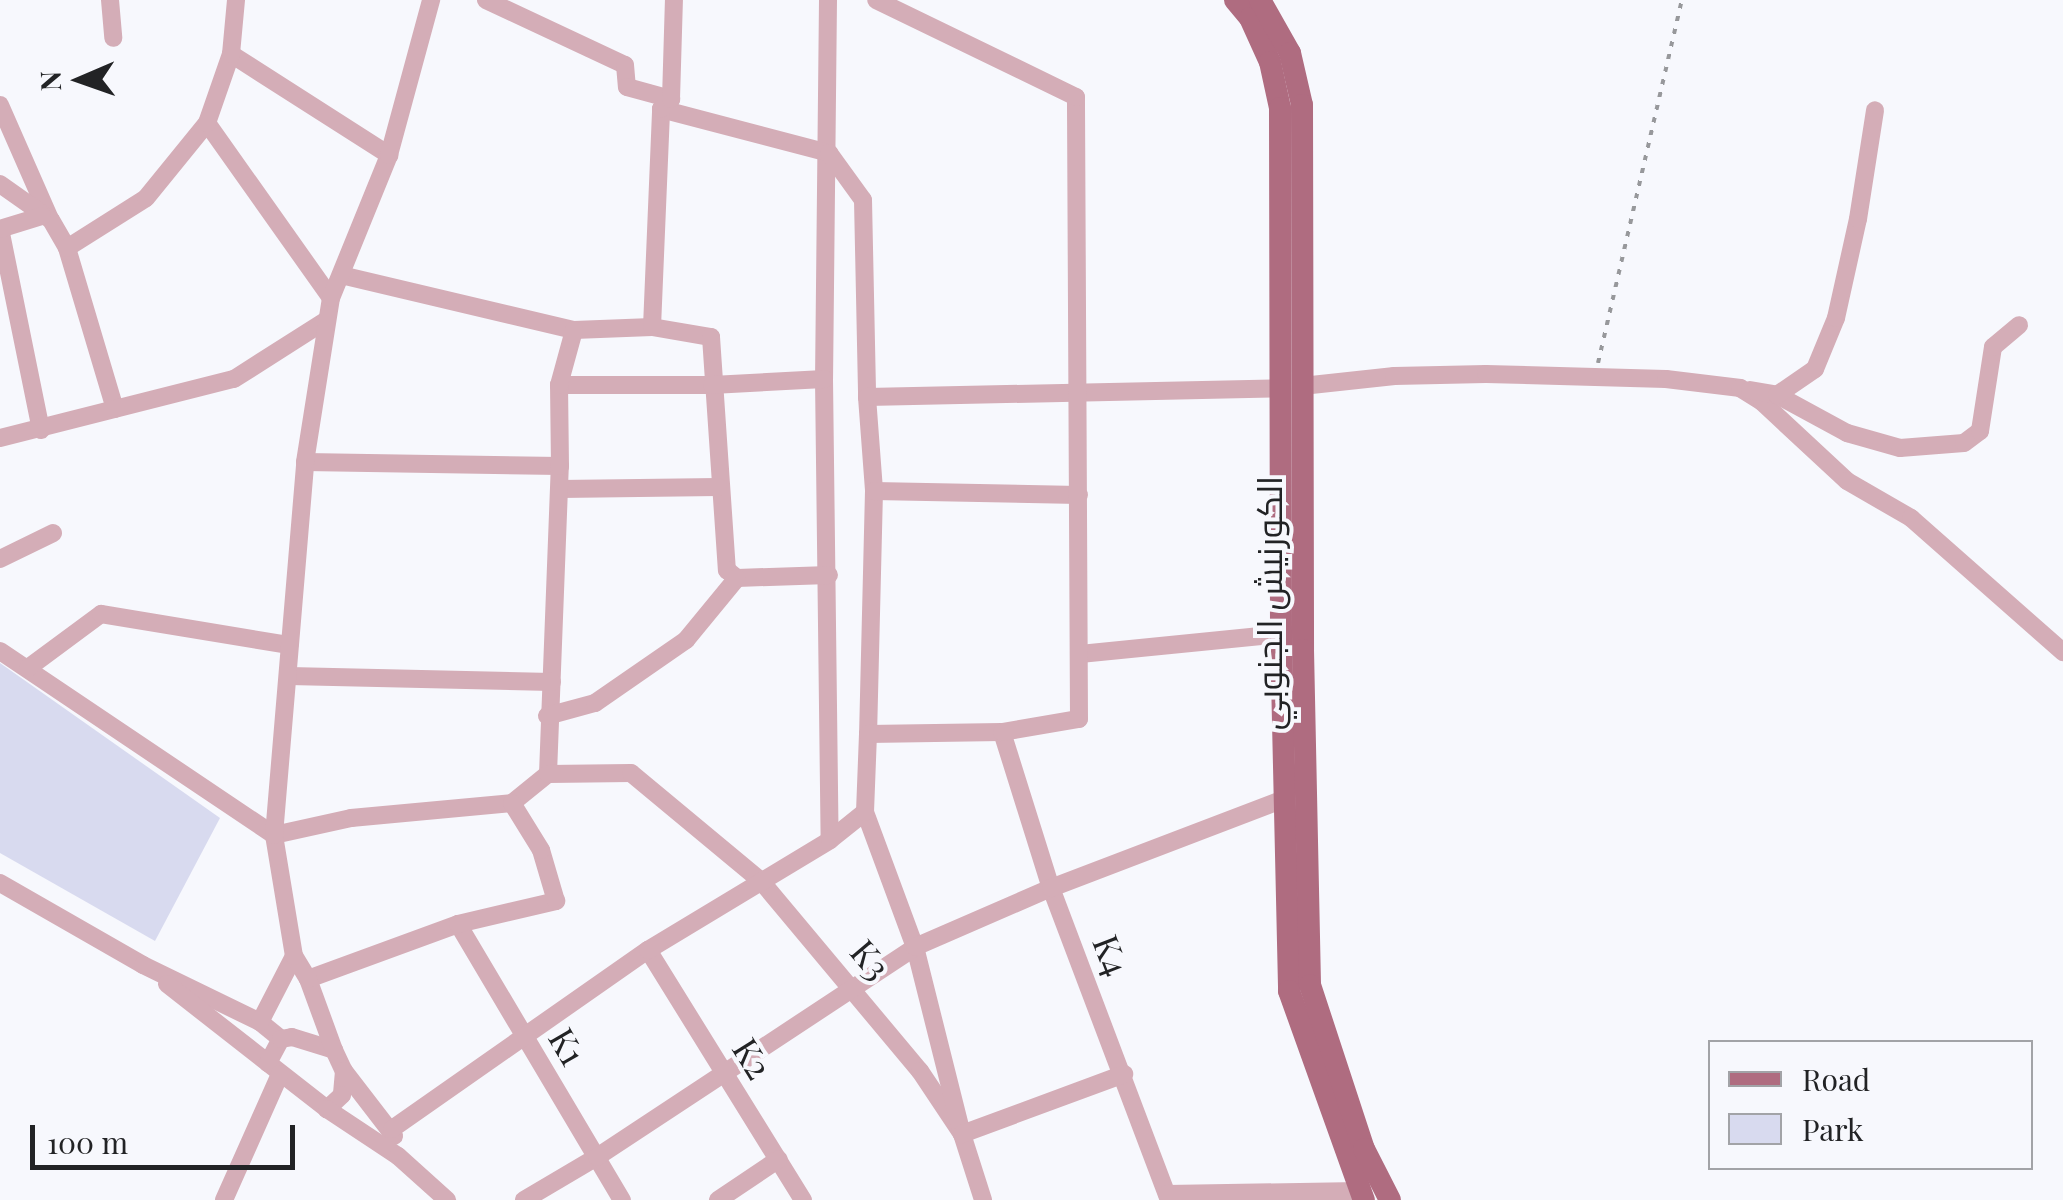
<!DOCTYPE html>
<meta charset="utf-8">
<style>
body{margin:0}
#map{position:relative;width:2063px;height:1200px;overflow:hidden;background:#f7f8fd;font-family:"Playfair Display",Cairo,serif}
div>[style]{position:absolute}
.green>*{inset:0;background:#d8daef}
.path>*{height:4px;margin-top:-2px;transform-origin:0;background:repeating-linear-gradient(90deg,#97989b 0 5px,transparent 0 13px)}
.minor>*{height:18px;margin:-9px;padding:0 9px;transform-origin:9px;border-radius:9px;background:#d4adb7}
.major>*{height:22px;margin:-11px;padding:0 11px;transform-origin:11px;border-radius:11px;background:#af6c80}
span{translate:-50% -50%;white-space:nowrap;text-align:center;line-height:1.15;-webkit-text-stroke:8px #f7f8fd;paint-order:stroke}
.street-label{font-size:35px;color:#222325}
.legend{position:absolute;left:1708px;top:1040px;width:325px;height:130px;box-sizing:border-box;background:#f7f8fd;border:2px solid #a2a3a7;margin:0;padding:12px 18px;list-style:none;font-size:30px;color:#222325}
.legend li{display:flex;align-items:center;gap:20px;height:50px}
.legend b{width:50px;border:2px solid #a2a3a7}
.north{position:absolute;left:30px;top:30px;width:100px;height:100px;-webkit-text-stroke:8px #f7f8fd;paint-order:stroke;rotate:268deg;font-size:28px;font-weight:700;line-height:40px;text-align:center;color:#222325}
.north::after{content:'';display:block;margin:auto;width:35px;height:45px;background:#222325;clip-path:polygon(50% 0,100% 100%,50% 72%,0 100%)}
.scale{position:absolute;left:30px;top:1125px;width:265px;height:45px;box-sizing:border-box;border:5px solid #222325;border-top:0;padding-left:12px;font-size:30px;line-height:35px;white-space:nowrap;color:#222325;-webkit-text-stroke:8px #f7f8fd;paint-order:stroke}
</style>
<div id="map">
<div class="green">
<i style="clip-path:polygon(0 663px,220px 818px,155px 941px,0 853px)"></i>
</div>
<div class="path">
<i style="left:1598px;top:363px;width:373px;rotate:-77deg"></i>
</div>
<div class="minor">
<i style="left:110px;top:0;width:38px;rotate:85deg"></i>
<i style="left:486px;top:0;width:153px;rotate:25.1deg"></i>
<i style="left:625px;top:65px;width:22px;rotate:85deg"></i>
<i style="left:627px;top:87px;width:46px;rotate:15.3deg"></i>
<i style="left:828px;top:0;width:379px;rotate:90.6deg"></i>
<i style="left:824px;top:379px;width:461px;rotate:89.3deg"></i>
<i style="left:231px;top:54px;width:188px;rotate:32.6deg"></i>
<i style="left:0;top:105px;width:124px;rotate:66.3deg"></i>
<i style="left:661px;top:109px;width:174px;rotate:14.7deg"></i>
<i style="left:829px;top:153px;width:58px;rotate:54.1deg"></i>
<i style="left:863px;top:200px;width:197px;rotate:88.8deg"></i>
<i style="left:867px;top:397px;width:94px;rotate:85.7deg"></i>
<i style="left:874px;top:491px;width:243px;rotate:91.4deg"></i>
<i style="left:207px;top:123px;width:214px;rotate:54.7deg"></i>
<i style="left:0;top:184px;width:62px;rotate:35.2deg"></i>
<i style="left:51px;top:220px;width:32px;rotate:60deg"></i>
<i style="left:67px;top:248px;width:168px;rotate:73.4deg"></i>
<i style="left:67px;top:248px;width:93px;rotate:-32.3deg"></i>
<i style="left:146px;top:198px;width:97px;rotate:-50.9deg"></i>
<i style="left:207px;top:123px;width:73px;rotate:-70.8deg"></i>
<i style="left:231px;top:54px;width:54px;rotate:-84.7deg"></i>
<i style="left:341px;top:275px;width:239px;rotate:13.3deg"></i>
<i style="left:574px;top:330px;width:78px;rotate:-2.2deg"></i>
<i style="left:652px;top:327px;width:60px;rotate:9.6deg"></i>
<i style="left:711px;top:337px;width:234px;rotate:86.1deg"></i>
<i style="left:727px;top:570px;width:13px;rotate:39deg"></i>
<i style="left:737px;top:578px;width:92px;rotate:-1.9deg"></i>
<i style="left:652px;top:327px;width:218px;rotate:-87.6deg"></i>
<i style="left:661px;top:109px;width:14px;rotate:-45deg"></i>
<i style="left:671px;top:99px;width:99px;rotate:-88.3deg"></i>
<i style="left:559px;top:385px;width:153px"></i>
<i style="left:712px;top:385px;width:112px;rotate:-3.1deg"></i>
<i style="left:1302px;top:386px;width:93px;rotate:-6.2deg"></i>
<i style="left:1394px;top:376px;width:92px;rotate:-1.2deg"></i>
<i style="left:1486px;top:374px;width:180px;rotate:1.6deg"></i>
<i style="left:1666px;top:379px;width:75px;rotate:6.9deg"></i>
<i style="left:1740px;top:388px;width:26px;rotate:32deg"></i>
<i style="left:1762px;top:402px;width:116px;rotate:42.9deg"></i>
<i style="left:1847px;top:481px;width:74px;rotate:30deg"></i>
<i style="left:1911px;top:518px;width:203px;rotate:41.4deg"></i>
<i style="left:1750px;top:390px;width:27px;rotate:10deg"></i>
<i style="left:1777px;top:395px;width:80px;rotate:28.5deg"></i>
<i style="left:1847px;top:433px;width:55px;rotate:15.8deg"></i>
<i style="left:1900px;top:448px;width:64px;rotate:-4.5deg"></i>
<i style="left:1964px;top:443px;width:20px;rotate:-37deg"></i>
<i style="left:1980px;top:431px;width:85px;rotate:-81.2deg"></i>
<i style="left:1993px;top:347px;width:34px;rotate:-40deg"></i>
<i style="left:1777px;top:395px;width:46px;rotate:-34.4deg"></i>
<i style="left:1815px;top:369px;width:55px;rotate:-67.6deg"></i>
<i style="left:1836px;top:318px;width:101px;rotate:-77.5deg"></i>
<i style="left:1858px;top:219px;width:110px;rotate:-81.1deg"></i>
<i style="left:867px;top:397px;width:415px;rotate:-1.2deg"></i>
<i style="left:41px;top:430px;width:205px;rotate:-101.5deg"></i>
<i style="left:0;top:229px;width:44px;rotate:-17.2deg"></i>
<i style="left:0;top:438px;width:241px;rotate:-14.2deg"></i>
<i style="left:234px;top:379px;width:108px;rotate:-32.5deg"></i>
<i style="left:305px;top:462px;width:255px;rotate:0.9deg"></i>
<i style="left:560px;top:489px;width:158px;rotate:-0.7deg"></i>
<i style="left:874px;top:491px;width:205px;rotate:1.1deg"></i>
<i style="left:0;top:559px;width:59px;rotate:-26.1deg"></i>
<i style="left:0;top:651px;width:330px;rotate:33.9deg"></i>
<i style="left:274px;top:835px;width:79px;rotate:-12.4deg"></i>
<i style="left:351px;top:818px;width:162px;rotate:-5.3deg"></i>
<i style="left:512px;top:803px;width:46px;rotate:-38.9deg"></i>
<i style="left:548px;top:774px;width:308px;rotate:-87.8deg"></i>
<i style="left:560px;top:466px;width:81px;rotate:-90.7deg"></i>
<i style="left:559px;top:385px;width:57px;rotate:-74.7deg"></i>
<i style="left:1080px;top:654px;width:202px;rotate:-5.7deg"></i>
<i style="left:28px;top:668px;width:91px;rotate:-36.5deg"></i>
<i style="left:101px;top:614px;width:191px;rotate:9.4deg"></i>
<i style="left:289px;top:676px;width:263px;rotate:1.3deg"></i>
<i style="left:547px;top:716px;width:50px;rotate:-15.2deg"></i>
<i style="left:595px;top:703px;width:111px;rotate:-34.7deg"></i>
<i style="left:686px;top:640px;width:80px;rotate:-50.6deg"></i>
<i style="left:1002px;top:732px;width:164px;rotate:72.6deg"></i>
<i style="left:1051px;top:888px;width:334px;rotate:69.3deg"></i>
<i style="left:548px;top:774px;width:83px;rotate:-0.7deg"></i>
<i style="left:631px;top:773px;width:169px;rotate:39.7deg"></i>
<i style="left:761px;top:881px;width:248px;rotate:50.1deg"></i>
<i style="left:920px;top:1071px;width:76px;rotate:56.3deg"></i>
<i style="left:962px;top:1134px;width:69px;rotate:72.3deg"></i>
<i style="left:865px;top:812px;width:144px;rotate:69.7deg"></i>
<i style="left:915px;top:947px;width:193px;rotate:75.9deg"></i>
<i style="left:962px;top:1134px;width:173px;rotate:-20.3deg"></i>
<i style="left:0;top:883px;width:165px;rotate:29.8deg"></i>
<i style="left:143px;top:965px;width:130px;rotate:26deg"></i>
<i style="left:260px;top:1022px;width:27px;rotate:39deg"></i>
<i style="left:458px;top:924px;width:321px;rotate:59.3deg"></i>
<i style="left:648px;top:950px;width:294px;rotate:58.2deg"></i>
<i style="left:308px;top:979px;width:160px;rotate:-20.1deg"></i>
<i style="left:458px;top:924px;width:101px;rotate:-13.2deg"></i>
<i style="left:556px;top:901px;width:53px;rotate:-106.4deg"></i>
<i style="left:541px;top:850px;width:55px;rotate:-121.7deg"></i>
<i style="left:167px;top:984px;width:128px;rotate:38deg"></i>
<i style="left:260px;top:1022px;width:74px;rotate:-62.7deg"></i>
<i style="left:292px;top:1037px;width:44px;rotate:17.2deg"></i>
<i style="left:334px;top:1050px;width:23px;rotate:65deg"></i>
<i style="left:344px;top:1071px;width:24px;rotate:95deg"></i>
<i style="left:342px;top:1095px;width:21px;rotate:137deg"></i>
<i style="left:327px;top:1109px;width:75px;rotate:-142.1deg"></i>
<i style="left:268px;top:1063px;width:27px;rotate:-62deg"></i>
<i style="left:281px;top:1039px;width:11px;rotate:-10deg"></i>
<i style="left:334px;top:1050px;width:76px;rotate:-110.1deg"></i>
<i style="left:308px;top:979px;width:27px;rotate:-121deg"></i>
<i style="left:294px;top:956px;width:123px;rotate:-99.4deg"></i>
<i style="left:274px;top:835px;width:374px;rotate:-85.2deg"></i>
<i style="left:305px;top:462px;width:166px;rotate:-81deg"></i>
<i style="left:331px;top:298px;width:154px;rotate:-67.9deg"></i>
<i style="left:389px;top:155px;width:161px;rotate:-74.8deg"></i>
<i style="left:344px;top:1071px;width:82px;rotate:52.4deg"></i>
<i style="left:327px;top:1109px;width:85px;rotate:33.5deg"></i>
<i style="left:398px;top:1156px;width:66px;rotate:41.9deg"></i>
<i style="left:392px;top:1129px;width:312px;rotate:-35deg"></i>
<i style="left:648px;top:950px;width:213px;rotate:-31.1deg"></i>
<i style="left:830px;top:840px;width:45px;rotate:-38.7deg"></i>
<i style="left:865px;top:812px;width:78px;rotate:-87.8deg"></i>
<i style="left:868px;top:734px;width:134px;rotate:-0.9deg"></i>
<i style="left:1002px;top:732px;width:78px;rotate:-9.6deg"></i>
<i style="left:1079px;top:719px;width:622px;rotate:-90.28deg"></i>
<i style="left:1076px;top:97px;width:222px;rotate:-154.1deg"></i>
<i style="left:1167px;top:1194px;width:192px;rotate:-0.9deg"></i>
<i style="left:224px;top:1200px;width:138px;rotate:-66deg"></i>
<i style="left:524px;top:1200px;width:85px;rotate:-30.5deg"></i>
<i style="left:597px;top:1157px;width:381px;rotate:-33.4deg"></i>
<i style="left:915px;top:947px;width:148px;rotate:-23.5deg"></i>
<i style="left:1051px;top:888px;width:249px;rotate:-20.9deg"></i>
<i style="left:718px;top:1200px;width:73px;rotate:-33.9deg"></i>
</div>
<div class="major">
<i style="left:1235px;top:0;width:23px;rotate:50deg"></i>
<i style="left:1250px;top:18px;width:48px;rotate:65.6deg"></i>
<i style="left:1270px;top:62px;width:47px;rotate:77.7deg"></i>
<i style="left:1280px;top:108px;width:526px;rotate:89.89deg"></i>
<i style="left:1281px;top:634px;width:357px;rotate:88.7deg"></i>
<i style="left:1289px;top:991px;width:222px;rotate:70.3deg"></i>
<i style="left:1260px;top:0;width:61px;rotate:60.5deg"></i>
<i style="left:1290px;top:53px;width:53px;rotate:77deg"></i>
<i style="left:1302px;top:105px;width:545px;rotate:89.89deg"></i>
<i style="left:1303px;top:650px;width:335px;rotate:88.8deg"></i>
<i style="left:1310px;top:985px;width:173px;rotate:71.8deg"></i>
<i style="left:1364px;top:1149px;width:57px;rotate:63deg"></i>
</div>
<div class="street-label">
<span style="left:1268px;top:603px;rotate:-90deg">الكورنيش الجنوبي</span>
<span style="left:1112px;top:955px;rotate:69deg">K4</span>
<span style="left:871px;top:959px;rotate:50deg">K3</span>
<span style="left:568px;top:1046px;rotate:60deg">K1</span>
<span style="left:753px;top:1058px;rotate:58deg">K2</span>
</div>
<ul class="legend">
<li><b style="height:12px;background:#af6c80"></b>Road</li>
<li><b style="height:28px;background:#d8daef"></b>Park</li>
</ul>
<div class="north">N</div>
<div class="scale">100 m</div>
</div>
